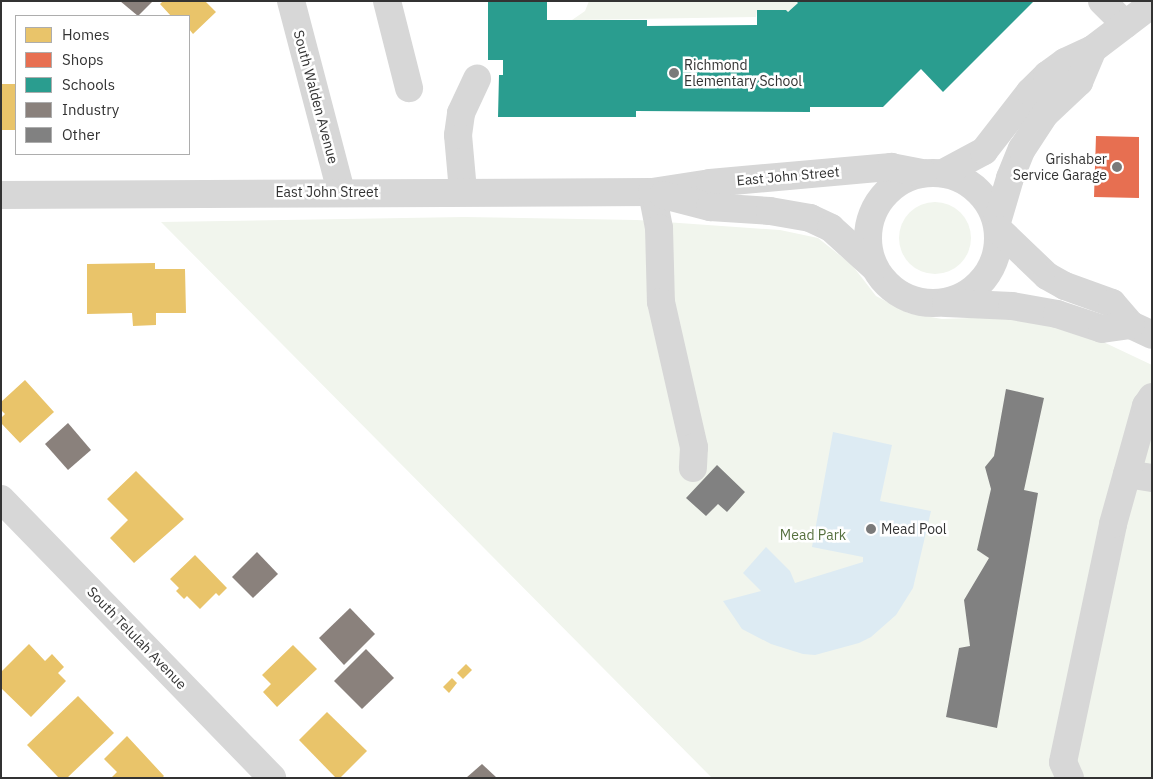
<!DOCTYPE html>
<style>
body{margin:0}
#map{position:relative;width:1153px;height:779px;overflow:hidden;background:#fff;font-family:"IBM Plex Sans",sans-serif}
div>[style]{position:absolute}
.green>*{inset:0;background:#f1f5ed}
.round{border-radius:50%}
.water>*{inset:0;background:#ddebf3}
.homes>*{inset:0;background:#e9c46a}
.shops>*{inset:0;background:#e76f51}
.schools>*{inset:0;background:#2a9d8f}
.industry>*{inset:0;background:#8a817c}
.building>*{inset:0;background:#818181}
.minor>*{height:28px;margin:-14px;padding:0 14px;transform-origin:14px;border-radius:14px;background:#d7d7d7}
.minor>.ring{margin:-14px;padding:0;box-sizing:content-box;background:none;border:28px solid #d7d7d7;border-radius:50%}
.dots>*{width:14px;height:14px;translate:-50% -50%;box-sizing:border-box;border:2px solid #fff;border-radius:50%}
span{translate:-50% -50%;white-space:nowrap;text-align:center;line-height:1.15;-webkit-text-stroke:5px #fff;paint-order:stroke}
.poi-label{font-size:14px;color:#333}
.left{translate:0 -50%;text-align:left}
.right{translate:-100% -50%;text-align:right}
.street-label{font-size:14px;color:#333}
.park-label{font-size:14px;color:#56703f}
.frame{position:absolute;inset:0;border:2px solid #333;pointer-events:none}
.legend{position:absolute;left:15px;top:15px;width:175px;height:140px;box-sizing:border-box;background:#fff;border:1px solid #adadad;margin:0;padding:6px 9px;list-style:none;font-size:15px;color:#333}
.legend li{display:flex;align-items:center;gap:10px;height:25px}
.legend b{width:25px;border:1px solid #adadad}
</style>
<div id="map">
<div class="green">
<i style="clip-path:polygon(589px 1px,796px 1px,798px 3px,788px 12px,786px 10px,757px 10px,756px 17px,572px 20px,585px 11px)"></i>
<i class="round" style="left:899px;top:202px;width:72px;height:72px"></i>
<i style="clip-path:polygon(464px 217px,637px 220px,780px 230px,818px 238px,852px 265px,876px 296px,908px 313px,942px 319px,999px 317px,1049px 323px,1097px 339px,1152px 365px,1152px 778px,712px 778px,161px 222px)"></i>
</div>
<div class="water">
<i style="clip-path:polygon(833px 432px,892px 445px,880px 501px,931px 511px,913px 588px,896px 615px,871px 637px,859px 643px,815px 655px,803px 654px,771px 644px,742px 629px,723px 601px,761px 591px,743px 573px,766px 547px,790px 571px,795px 583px,863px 562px,863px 557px,812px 547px)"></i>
</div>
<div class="homes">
<i style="clip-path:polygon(163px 1px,205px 1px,216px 12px,193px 34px,189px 29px,189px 16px,171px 16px,160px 4px)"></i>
<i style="clip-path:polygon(1px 84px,16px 84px,16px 130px,1px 130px)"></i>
<i style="clip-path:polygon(155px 263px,155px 269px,185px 269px,186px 313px,156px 313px,156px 325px,133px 326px,132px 313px,87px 314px,87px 264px)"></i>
<i style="clip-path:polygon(25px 380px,54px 412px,20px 443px,1px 423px,1px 418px,5px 414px,1px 410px,1px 402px)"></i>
<i style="clip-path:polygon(136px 471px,184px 519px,134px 563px,110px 538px,128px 520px,107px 499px)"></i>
<i style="clip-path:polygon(195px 555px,227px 588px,219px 596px,216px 593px,200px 609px,187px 596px,184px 599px,176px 591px,179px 588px,170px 579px)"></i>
<i style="clip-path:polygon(29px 644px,45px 661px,52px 654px,64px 667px,58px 673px,66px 681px,31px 717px,1px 688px,1px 672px)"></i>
<i style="clip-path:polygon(293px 645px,317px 669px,277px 707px,263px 692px,271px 684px,262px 675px)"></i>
<i style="clip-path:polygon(466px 664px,472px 670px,463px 679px,457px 673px)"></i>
<i style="clip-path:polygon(452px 678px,457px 683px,449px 693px,443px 687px)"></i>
<i style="clip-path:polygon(78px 696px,114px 733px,67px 778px,59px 778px,27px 745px)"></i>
<i style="clip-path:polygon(327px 712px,367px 751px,340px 778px,336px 778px,299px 740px)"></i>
<i style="clip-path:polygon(127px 736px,164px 776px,162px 778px,111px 778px,117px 772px,104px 759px)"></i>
</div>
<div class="shops">
<i style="clip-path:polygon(1096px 136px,1139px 137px,1139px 198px,1094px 197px)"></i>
</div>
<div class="schools">
<i style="clip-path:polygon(488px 1px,547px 1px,547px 20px,647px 20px,647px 26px,757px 25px,757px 10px,786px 10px,788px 12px,798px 3px,796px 1px,1034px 1px,943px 92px,921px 69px,883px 107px,810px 107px,810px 112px,636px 111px,636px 117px,498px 117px,499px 75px,503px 75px,503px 60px,488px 60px)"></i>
</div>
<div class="industry">
<i style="clip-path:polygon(120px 1px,153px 1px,138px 16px)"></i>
<i style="clip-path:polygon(68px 423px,91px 450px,68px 470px,45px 444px)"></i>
<i style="clip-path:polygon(257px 552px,278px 574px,253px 598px,232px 577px)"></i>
<i style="clip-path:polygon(350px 608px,375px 634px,344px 665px,319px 638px)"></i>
<i style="clip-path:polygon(366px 649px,394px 678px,362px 709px,334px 681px)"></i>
<i style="clip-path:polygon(482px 764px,497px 778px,466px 778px)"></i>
</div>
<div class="building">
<i style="clip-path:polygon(1006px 389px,1044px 398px,1024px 490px,1038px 493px,997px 728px,946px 717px,959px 648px,970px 646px,964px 600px,989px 558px,977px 550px,991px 489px,985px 467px,994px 456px)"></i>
<i style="clip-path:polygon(717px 465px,745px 492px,727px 512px,718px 504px,706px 516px,686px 498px)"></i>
</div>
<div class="minor">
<i style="left:291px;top:1px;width:197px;rotate:75.3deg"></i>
<i style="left:387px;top:1px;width:90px;rotate:75.8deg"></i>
<i style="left:1102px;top:1px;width:33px;rotate:45deg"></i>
<i class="ring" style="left:868px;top:173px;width:102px;height:102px"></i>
<i style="left:943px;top:173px;width:47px;rotate:-28.2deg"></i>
<i style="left:984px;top:151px;width:75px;rotate:-52.1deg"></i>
<i style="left:1030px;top:92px;width:24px;rotate:-45deg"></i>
<i style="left:1047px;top:75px;width:22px;rotate:-36deg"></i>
<i style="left:1065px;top:62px;width:31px;rotate:-25deg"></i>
<i style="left:1093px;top:49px;width:74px;rotate:-37.3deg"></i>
<i style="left:463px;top:191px;width:56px;rotate:-95.1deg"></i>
<i style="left:458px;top:135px;width:22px;rotate:-82deg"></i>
<i style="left:461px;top:113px;width:38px;rotate:-65deg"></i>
<i style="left:652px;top:192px;width:37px;rotate:79deg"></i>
<i style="left:659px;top:228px;width:74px;rotate:88.5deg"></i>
<i style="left:661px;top:302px;width:149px;rotate:77.2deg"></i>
<i style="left:694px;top:447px;width:21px;rotate:93deg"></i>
<i style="left:1px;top:195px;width:651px;rotate:-0.26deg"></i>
<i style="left:652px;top:192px;width:59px;rotate:-8.8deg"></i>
<i style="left:710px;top:183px;width:182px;rotate:-5.1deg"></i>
<i style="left:891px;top:167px;width:33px;rotate:11deg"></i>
<i style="left:663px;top:195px;width:49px;rotate:14.3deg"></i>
<i style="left:710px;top:207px;width:60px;rotate:3.8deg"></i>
<i style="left:770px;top:211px;width:41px;rotate:9.9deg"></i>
<i style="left:810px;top:218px;width:23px;rotate:25deg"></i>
<i style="left:831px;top:228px;width:58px;rotate:42.2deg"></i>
<i style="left:997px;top:222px;width:46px;rotate:-73.5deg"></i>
<i style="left:1010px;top:178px;width:31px;rotate:-68deg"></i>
<i style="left:1022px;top:149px;width:42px;rotate:-56.7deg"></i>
<i style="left:1045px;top:114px;width:47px;rotate:-43.3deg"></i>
<i style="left:1079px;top:82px;width:36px;rotate:-67deg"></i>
<i style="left:999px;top:230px;width:66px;rotate:43.8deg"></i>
<i style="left:1047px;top:276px;width:21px;rotate:29deg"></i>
<i style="left:1065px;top:286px;width:50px;rotate:19.9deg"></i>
<i style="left:1112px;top:303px;width:29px;rotate:49deg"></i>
<i style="left:1131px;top:325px;width:23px;rotate:25deg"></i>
<i style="left:946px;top:303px;width:66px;rotate:2.6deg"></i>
<i style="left:1012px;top:306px;width:46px;rotate:10.1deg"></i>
<i style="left:1057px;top:314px;width:47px;rotate:18.4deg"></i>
<i style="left:1102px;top:329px;width:29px;rotate:-8deg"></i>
<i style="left:1127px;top:474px;width:25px;rotate:9deg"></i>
<i style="left:1px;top:499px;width:389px;rotate:45.8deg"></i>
<i style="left:1070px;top:778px;width:17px;rotate:-114deg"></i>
<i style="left:1063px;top:762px;width:243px;rotate:-78.1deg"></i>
<i style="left:1113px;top:524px;width:123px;rotate:-74.4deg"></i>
<i style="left:1146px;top:406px;width:11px;rotate:-56deg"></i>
</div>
<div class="dots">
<i style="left:674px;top:73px;background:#7a7a7a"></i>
<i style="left:1117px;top:167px;background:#7a7a7a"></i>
<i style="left:871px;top:529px;background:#7a7a7a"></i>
</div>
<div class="poi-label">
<span class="left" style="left:684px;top:73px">Richmond<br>Elementary School</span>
<span class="right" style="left:1107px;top:167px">Grishaber<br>Service Garage</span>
<span class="left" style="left:881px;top:529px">Mead Pool</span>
</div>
<div class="street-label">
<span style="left:316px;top:97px;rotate:75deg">South Walden Avenue</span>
<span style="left:788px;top:176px;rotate:-5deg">East John Street</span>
<span style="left:327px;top:192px">East John Street</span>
<span style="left:137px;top:638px;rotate:46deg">South Telulah Avenue</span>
</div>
<div class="park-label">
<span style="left:813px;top:535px">Mead Park</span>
</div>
<div class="frame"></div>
<ul class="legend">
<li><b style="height:14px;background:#e9c46a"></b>Homes</li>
<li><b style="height:14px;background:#e76f51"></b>Shops</li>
<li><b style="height:14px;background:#2a9d8f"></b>Schools</li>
<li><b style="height:14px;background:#8a817c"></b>Industry</li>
<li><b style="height:14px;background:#818181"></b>Other</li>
</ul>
</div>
